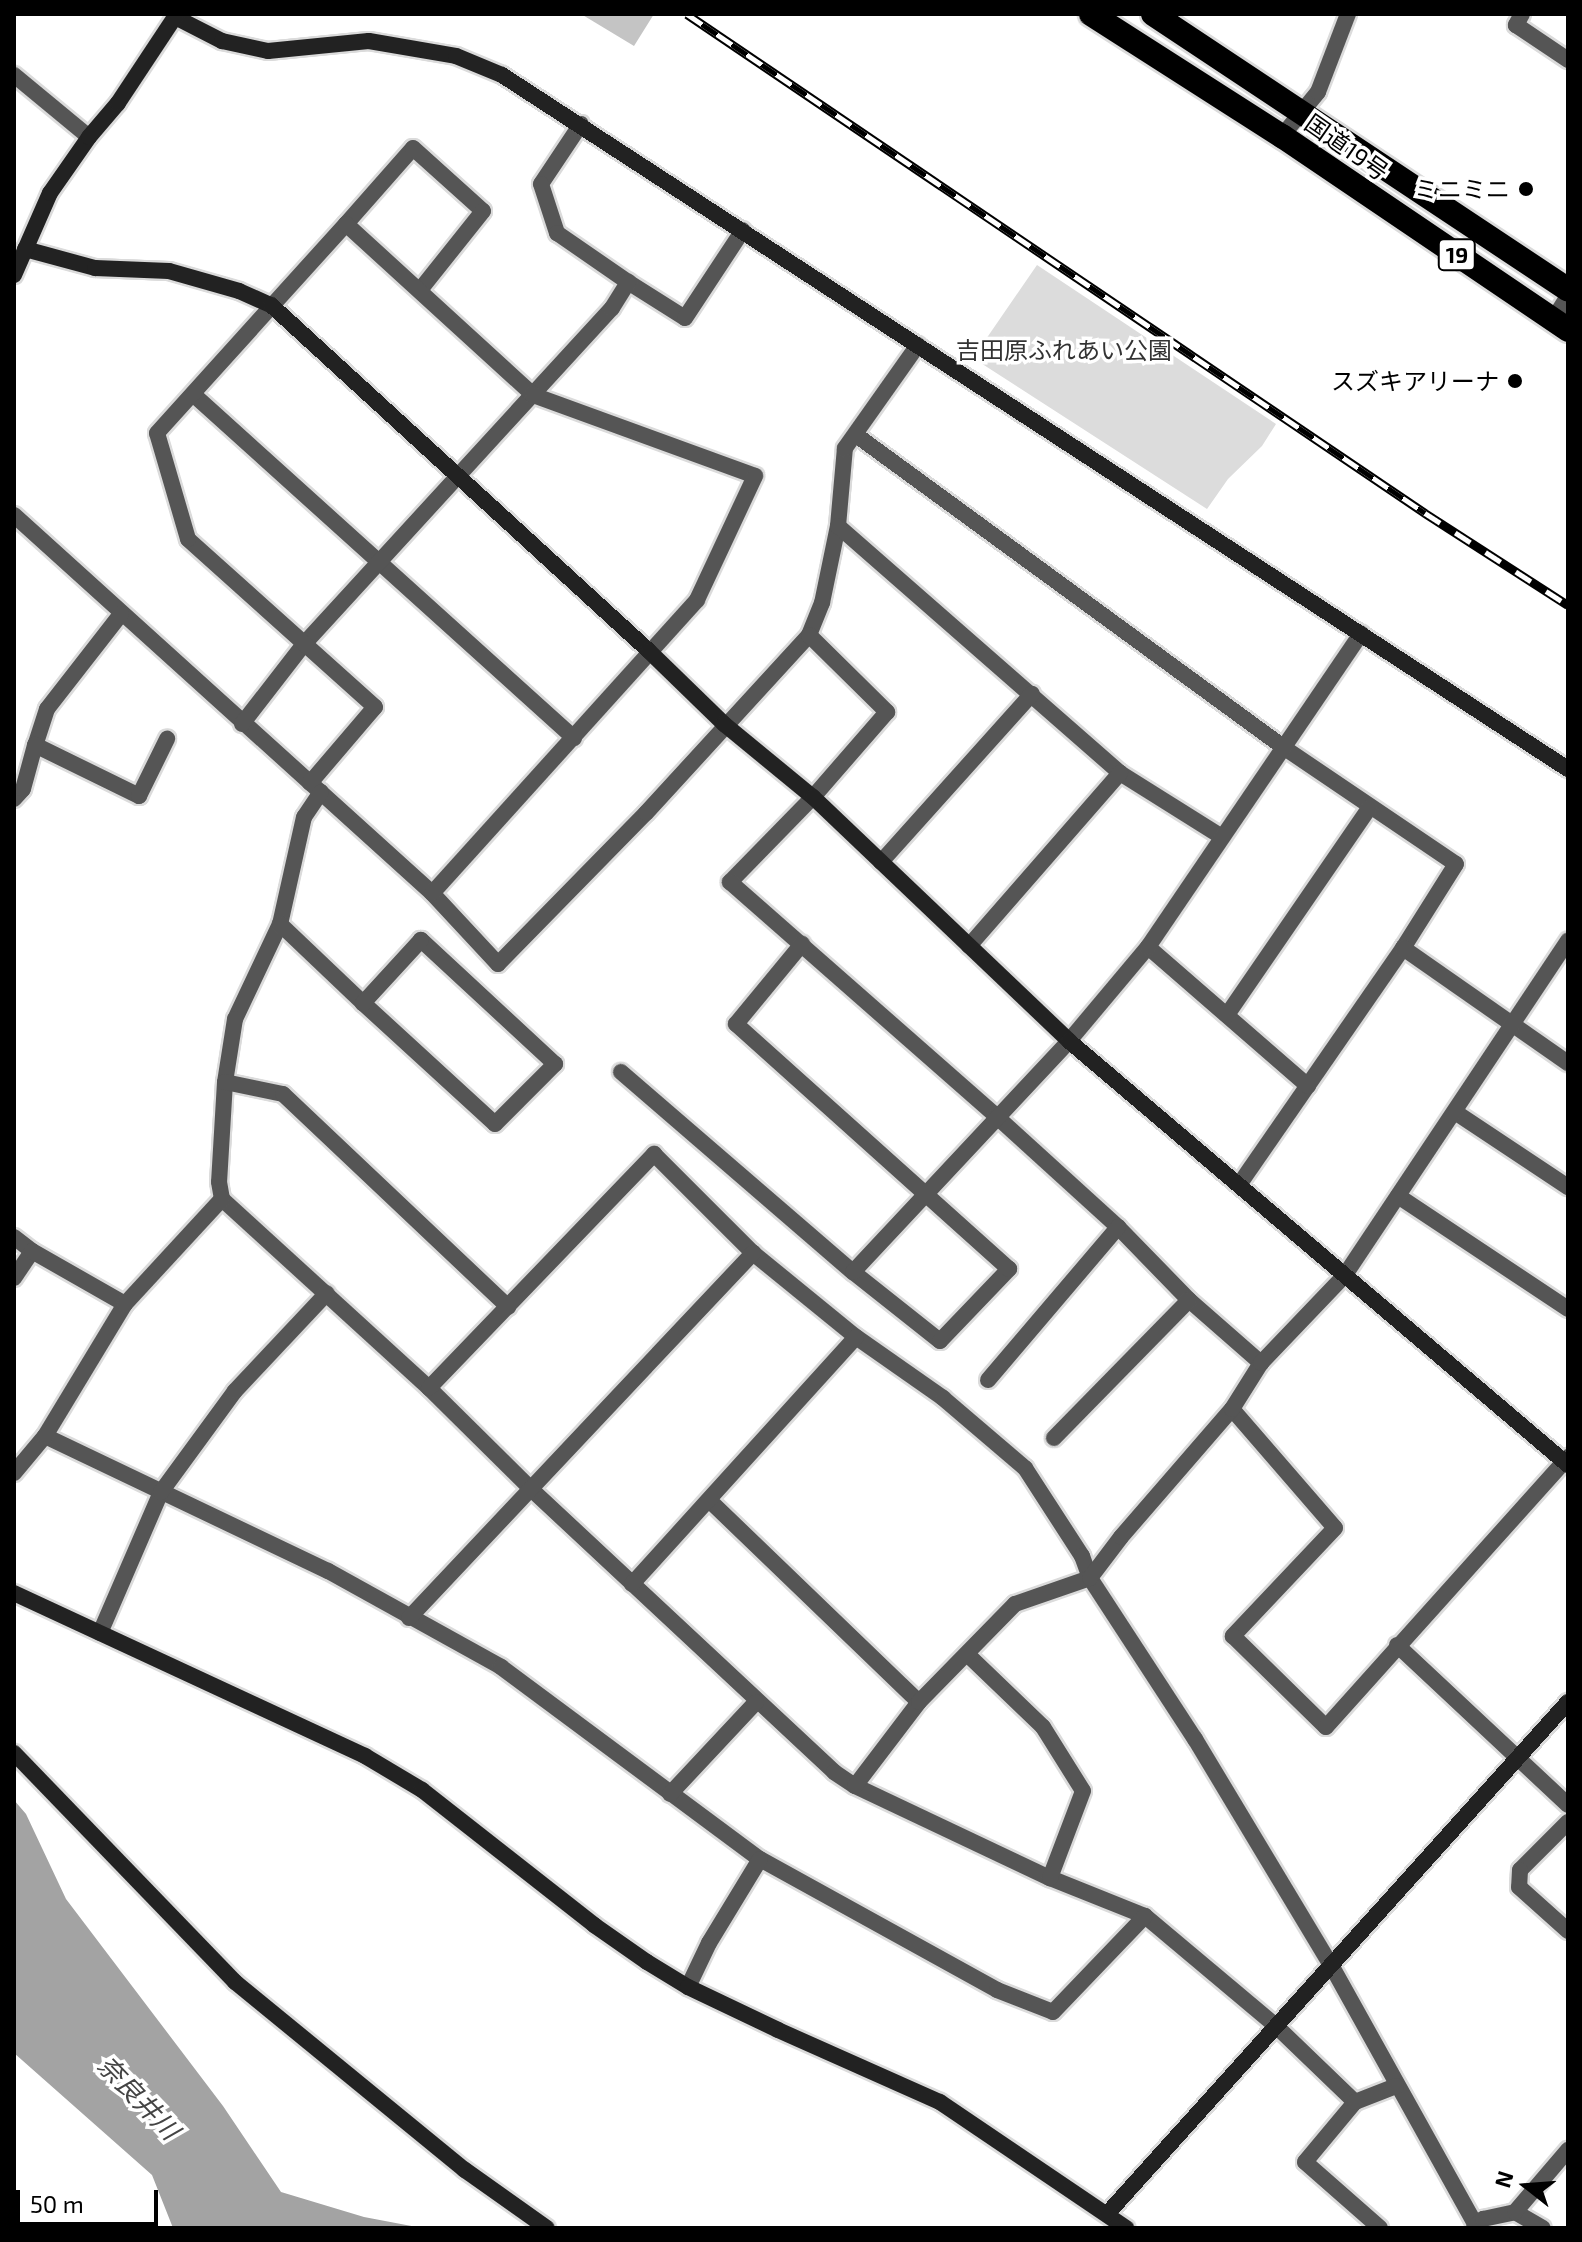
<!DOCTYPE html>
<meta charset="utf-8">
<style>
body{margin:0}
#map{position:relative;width:1582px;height:2242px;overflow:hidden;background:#fff;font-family:"Exo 2","Noto Sans JP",sans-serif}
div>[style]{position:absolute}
.green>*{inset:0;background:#dcdcdc}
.water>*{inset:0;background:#a3a3a3}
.building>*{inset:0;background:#c4c4c4}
.roads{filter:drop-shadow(2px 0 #dbdbdb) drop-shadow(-2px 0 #dbdbdb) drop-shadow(0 2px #dbdbdb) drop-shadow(0 -2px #dbdbdb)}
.street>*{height:16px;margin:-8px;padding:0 8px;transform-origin:8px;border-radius:8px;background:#555}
.secondary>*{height:16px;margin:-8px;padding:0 8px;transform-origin:8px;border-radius:8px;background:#222}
.highway>*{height:24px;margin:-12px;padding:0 12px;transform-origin:12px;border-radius:12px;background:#000}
.rail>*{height:9px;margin-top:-4.5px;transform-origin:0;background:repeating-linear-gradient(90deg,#fff 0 18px,#000 0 36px);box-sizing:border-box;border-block:2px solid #000}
.dots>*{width:22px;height:22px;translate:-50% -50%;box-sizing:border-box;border:4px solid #fff;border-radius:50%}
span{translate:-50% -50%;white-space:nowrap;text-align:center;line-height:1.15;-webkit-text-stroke:7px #fff;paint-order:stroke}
.shield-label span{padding:2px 6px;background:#fff;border:2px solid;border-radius:6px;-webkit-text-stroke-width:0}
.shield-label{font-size:22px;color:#000;font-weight:700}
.street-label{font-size:24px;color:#000}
.poi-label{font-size:24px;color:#000}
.right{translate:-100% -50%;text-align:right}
.park-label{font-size:24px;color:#333}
.water-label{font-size:26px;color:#444;font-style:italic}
.frame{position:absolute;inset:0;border:16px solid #000;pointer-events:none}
.north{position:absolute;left:1486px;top:2146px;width:80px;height:80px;-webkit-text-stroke:6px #fff;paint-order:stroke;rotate:287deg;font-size:22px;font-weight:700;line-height:32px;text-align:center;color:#000}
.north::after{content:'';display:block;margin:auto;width:28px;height:36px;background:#000;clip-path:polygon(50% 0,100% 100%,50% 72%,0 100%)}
.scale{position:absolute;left:16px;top:2190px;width:142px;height:36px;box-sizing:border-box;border:4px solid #000;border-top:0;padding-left:10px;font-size:24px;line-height:28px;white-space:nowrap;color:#000;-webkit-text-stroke:6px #fff;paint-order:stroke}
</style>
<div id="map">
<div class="green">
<i style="clip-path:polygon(1037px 265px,1276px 424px,1262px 446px,1228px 479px,1207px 509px,973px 358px)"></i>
</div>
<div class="water">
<i style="clip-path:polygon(14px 1800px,26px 1814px,66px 1899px,223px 2106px,281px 2192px,364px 2217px,422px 2228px,173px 2228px,152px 2175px,14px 2053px)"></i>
</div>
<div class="building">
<i style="clip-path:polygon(581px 14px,654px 14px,634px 46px)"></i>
</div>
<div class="roads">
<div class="street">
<i style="left:1522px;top:14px;width:13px;rotate:119deg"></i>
<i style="left:1516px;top:25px;width:63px;rotate:33.9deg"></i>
<i style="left:14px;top:75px;width:97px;rotate:39.6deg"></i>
<i style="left:581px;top:124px;width:72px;rotate:123.7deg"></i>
<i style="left:541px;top:184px;width:52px;rotate:71.9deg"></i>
<i style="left:557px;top:233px;width:86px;rotate:34.6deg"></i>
<i style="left:628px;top:282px;width:67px;rotate:32.3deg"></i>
<i style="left:685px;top:318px;width:105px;rotate:-56.6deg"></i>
<i style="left:1282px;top:136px;width:57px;rotate:-50.7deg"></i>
<i style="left:1318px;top:92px;width:84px;rotate:-69deg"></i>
<i style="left:346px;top:224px;width:101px;rotate:-48.6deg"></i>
<i style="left:413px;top:148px;width:94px;rotate:42deg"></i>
<i style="left:483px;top:211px;width:101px;rotate:128.6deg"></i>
<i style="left:1553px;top:320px;width:28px;rotate:-58deg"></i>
<i style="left:194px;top:395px;width:512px;rotate:42.07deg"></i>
<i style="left:856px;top:435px;width:532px;rotate:36.14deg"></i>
<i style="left:1286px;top:749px;width:205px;rotate:34.1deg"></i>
<i style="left:1456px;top:864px;width:99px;rotate:122.2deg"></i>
<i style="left:1403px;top:948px;width:286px;rotate:124.7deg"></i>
<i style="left:14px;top:515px;width:564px;rotate:42.12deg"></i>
<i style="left:432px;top:893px;width:97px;rotate:47.1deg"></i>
<i style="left:498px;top:964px;width:211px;rotate:-45.6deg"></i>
<i style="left:646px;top:813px;width:241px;rotate:-47.5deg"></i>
<i style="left:809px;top:635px;width:35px;rotate:-68deg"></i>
<i style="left:822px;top:603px;width:79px;rotate:-78.3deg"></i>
<i style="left:838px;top:526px;width:78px;rotate:-84.9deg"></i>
<i style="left:845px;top:448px;width:126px;rotate:-54.7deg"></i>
<i style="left:838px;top:526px;width:375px;rotate:41.2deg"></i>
<i style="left:1120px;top:773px;width:120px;rotate:32.1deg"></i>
<i style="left:121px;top:614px;width:120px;rotate:127.9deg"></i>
<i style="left:47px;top:709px;width:38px;rotate:108deg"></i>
<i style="left:35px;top:745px;width:116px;rotate:26.1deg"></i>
<i style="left:139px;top:796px;width:64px;rotate:-63.8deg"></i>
<i style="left:809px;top:635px;width:110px;rotate:44.6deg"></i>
<i style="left:887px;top:712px;width:113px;rotate:131deg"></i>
<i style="left:813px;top:797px;width:119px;rotate:134.3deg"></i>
<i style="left:730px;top:882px;width:354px;rotate:41.3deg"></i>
<i style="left:996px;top:1116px;width:165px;rotate:42.3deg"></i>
<i style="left:1118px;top:1227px;width:102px;rotate:45.8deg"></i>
<i style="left:1189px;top:1300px;width:96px;rotate:41.2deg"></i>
<i style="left:242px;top:724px;width:101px;rotate:-52.2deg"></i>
<i style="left:304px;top:644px;width:456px;rotate:-47.5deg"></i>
<i style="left:612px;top:308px;width:31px;rotate:-58deg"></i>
<i style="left:310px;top:783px;width:100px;rotate:-49.5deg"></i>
<i style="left:375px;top:707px;width:251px;rotate:-138.1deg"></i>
<i style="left:188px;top:539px;width:110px;rotate:-106.3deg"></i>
<i style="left:157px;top:433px;width:282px;rotate:-47.9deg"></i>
<i style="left:346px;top:224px;width:253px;rotate:42.4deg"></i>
<i style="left:533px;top:395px;width:236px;rotate:20deg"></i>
<i style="left:755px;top:476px;width:137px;rotate:115.1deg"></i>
<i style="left:697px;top:600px;width:395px;rotate:132.1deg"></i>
<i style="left:321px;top:792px;width:30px;rotate:124deg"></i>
<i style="left:304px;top:817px;width:110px;rotate:102.6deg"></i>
<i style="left:280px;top:924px;width:105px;rotate:115.3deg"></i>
<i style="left:235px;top:1019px;width:64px;rotate:99deg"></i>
<i style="left:225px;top:1082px;width:100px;rotate:93.4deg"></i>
<i style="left:219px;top:1182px;width:17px;rotate:80deg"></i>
<i style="left:222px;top:1199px;width:280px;rotate:42.4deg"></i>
<i style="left:429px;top:1388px;width:144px;rotate:44.7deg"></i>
<i style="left:531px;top:1489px;width:415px;rotate:43deg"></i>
<i style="left:834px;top:1772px;width:25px;rotate:34deg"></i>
<i style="left:855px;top:1786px;width:216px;rotate:25.3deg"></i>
<i style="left:1050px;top:1878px;width:102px;rotate:21.8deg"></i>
<i style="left:1145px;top:1916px;width:171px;rotate:40deg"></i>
<i style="left:1276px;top:2026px;width:110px;rotate:43.9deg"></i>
<i style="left:1355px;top:2102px;width:78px;rotate:129.8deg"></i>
<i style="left:1305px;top:2162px;width:100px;rotate:41.3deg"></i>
<i style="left:14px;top:799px;width:13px;rotate:-48deg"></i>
<i style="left:23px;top:789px;width:46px;rotate:-74.7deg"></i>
<i style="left:881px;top:862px;width:226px;rotate:-48.1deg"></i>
<i style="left:280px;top:924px;width:115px;rotate:43.6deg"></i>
<i style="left:363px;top:1003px;width:179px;rotate:42.5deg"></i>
<i style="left:495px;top:1124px;width:85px;rotate:-45deg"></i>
<i style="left:555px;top:1064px;width:183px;rotate:-137.2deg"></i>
<i style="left:421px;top:940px;width:86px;rotate:132.6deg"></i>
<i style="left:969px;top:946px;width:230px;rotate:-48.9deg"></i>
<i style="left:1148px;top:947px;width:212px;rotate:41deg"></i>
<i style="left:1403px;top:948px;width:201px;rotate:34.9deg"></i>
<i style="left:1227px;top:1015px;width:252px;rotate:-55.5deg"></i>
<i style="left:621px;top:1072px;width:306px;rotate:40.8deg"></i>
<i style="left:853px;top:1272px;width:111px;rotate:38.4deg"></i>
<i style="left:940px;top:1341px;width:100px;rotate:-46.2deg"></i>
<i style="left:1009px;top:1269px;width:367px;rotate:-138.1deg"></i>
<i style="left:736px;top:1024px;width:104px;rotate:-50.5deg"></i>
<i style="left:225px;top:1082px;width:59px;rotate:11.7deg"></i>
<i style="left:283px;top:1094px;width:310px;rotate:43.4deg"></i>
<i style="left:1455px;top:1112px;width:136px;rotate:33.6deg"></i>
<i style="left:1398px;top:1196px;width:204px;rotate:33.6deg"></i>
<i style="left:14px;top:1237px;width:23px;rotate:38deg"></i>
<i style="left:853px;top:1272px;width:316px;rotate:-46.9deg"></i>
<i style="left:1069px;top:1041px;width:123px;rotate:-50deg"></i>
<i style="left:1148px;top:947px;width:379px;rotate:-55.8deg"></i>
<i style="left:14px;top:1278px;width:32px;rotate:-56deg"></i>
<i style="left:32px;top:1251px;width:107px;rotate:29.7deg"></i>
<i style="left:988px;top:1380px;width:201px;rotate:-49.6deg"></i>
<i style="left:429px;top:1388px;width:325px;rotate:-46.1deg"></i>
<i style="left:654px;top:1154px;width:140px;rotate:45deg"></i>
<i style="left:753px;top:1253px;width:133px;rotate:39.2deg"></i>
<i style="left:856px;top:1337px;width:106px;rotate:35deg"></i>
<i style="left:943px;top:1398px;width:108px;rotate:40.5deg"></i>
<i style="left:1025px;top:1468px;width:105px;rotate:57.1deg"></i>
<i style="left:1082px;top:1556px;width:23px;rotate:70deg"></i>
<i style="left:1090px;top:1578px;width:192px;rotate:56.9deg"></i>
<i style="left:1195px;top:1739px;width:264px;rotate:59deg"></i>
<i style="left:1331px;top:1965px;width:299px;rotate:60.9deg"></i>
<i style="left:1232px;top:1409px;width:157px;rotate:49.1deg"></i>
<i style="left:1335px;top:1528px;width:149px;rotate:133.4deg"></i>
<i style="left:1233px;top:1636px;width:130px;rotate:44.4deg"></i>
<i style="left:1326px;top:1727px;width:363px;rotate:-48.1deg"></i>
<i style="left:45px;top:1436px;width:314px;rotate:25.5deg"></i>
<i style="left:328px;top:1571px;width:198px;rotate:29deg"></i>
<i style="left:501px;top:1667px;width:322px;rotate:36.6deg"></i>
<i style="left:760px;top:1859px;width:271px;rotate:28.9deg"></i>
<i style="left:997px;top:1990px;width:60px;rotate:21.4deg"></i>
<i style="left:1053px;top:2012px;width:133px;rotate:-46.2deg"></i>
<i style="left:1054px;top:1438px;width:193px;rotate:-45.6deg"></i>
<i style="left:14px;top:1473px;width:48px;rotate:-50deg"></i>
<i style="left:45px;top:1436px;width:154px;rotate:-58.8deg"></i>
<i style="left:125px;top:1304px;width:143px;rotate:-47.3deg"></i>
<i style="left:709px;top:1500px;width:291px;rotate:43.9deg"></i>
<i style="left:632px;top:1584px;width:333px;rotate:-47.8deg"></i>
<i style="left:409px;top:1618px;width:502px;rotate:-46.7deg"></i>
<i style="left:100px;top:1633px;width:154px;rotate:-66.6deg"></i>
<i style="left:161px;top:1492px;width:125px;rotate:-53.8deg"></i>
<i style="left:235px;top:1391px;width:134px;rotate:-46.8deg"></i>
<i style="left:1397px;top:1645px;width:234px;rotate:43.1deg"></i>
<i style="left:967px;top:1654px;width:105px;rotate:43.8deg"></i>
<i style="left:1043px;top:1727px;width:75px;rotate:58deg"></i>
<i style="left:1083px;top:1791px;width:93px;rotate:110.8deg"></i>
<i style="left:855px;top:1786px;width:106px;rotate:-52.7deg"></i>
<i style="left:919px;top:1702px;width:137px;rotate:-45.6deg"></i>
<i style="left:1015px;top:1604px;width:79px;rotate:-19.1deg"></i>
<i style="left:1090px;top:1578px;width:51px;rotate:-52.9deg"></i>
<i style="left:1121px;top:1537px;width:169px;rotate:-49.1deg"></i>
<i style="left:1232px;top:1409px;width:54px;rotate:-57.8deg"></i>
<i style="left:1261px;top:1363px;width:122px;rotate:-46.3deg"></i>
<i style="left:1345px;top:1275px;width:402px;rotate:-56.3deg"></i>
<i style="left:670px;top:1794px;width:126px;rotate:-46.9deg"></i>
<i style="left:1568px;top:1822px;width:68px;rotate:135deg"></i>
<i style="left:1520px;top:1870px;width:17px;rotate:93deg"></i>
<i style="left:1519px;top:1887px;width:66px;rotate:41.9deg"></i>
<i style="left:688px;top:1987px;width:49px;rotate:-64.5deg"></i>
<i style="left:709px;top:1943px;width:98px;rotate:-58.7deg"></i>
<i style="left:1355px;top:2102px;width:44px;rotate:-21.3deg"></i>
<i style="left:1515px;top:2212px;width:32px;rotate:30deg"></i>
<i style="left:1474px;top:2228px;width:13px;rotate:-45deg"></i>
<i style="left:1483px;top:2219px;width:33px;rotate:-12deg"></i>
<i style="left:1515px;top:2212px;width:82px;rotate:-49.5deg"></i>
</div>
<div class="secondary">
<i style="left:175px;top:17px;width:53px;rotate:27.1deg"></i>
<i style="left:222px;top:41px;width:47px;rotate:12.3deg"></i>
<i style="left:268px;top:51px;width:101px;rotate:-5.7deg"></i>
<i style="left:369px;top:41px;width:88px;rotate:9.8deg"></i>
<i style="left:456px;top:56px;width:50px;rotate:22.4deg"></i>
<i style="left:502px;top:75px;width:1272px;rotate:33.07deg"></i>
<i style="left:25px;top:249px;width:73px;rotate:15.2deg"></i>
<i style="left:95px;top:268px;width:74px;rotate:2.3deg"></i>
<i style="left:169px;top:271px;width:73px;rotate:15.9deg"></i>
<i style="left:239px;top:291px;width:35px;rotate:24deg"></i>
<i style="left:271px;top:305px;width:512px;rotate:42.47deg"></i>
<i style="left:649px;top:651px;width:105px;rotate:44.2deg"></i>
<i style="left:724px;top:724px;width:115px;rotate:39.4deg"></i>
<i style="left:813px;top:797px;width:354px;rotate:43.6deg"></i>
<i style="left:1069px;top:1041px;width:655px;rotate:40.35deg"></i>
<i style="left:14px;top:275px;width:90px;rotate:-66.3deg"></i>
<i style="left:50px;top:193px;width:68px;rotate:-55.1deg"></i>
<i style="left:89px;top:137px;width:45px;rotate:-49.5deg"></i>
<i style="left:118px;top:103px;width:107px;rotate:-56.5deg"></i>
<i style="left:14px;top:1593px;width:387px;rotate:24.9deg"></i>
<i style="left:365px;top:1756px;width:66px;rotate:30.8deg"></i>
<i style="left:422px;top:1790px;width:219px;rotate:38.1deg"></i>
<i style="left:594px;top:1925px;width:65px;rotate:34.9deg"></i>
<i style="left:647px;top:1962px;width:48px;rotate:31.4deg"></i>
<i style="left:688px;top:1987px;width:100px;rotate:25.5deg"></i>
<i style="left:778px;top:2030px;width:177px;rotate:24deg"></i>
<i style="left:940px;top:2102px;width:225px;rotate:34.1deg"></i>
<i style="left:14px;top:1753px;width:318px;rotate:46deg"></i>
<i style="left:235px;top:1982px;width:297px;rotate:39.3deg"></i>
<i style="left:465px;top:2170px;width:100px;rotate:35.3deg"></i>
<i style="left:1107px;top:2214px;width:689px;rotate:-48deg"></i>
</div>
<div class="highway">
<i style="left:1091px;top:14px;width:227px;rotate:32.6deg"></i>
<i style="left:1282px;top:136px;width:346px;rotate:34.1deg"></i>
<i style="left:1153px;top:14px;width:498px;rotate:33.6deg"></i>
</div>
</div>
<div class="rail">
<i style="left:687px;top:14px;width:891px;rotate:34.06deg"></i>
<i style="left:1425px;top:513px;width:170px;rotate:32.8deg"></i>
</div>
<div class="dots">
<i style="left:1526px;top:189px;background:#000"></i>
<i style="left:1515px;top:381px;background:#000"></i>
</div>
<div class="shield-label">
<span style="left:1457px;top:255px">19</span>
</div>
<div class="street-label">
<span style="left:1347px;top:147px;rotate:35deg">国道19号</span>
</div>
<div class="poi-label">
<span class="right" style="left:1510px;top:189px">ミニミニ</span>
<span class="right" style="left:1499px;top:381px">スズキアリーナ</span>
</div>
<div class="park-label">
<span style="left:1064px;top:350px">吉田原ふれあい公園</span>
</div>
<div class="water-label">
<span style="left:139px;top:2097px;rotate:46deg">奈良井川</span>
</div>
<div class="frame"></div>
<div class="north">N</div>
<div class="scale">50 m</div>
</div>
